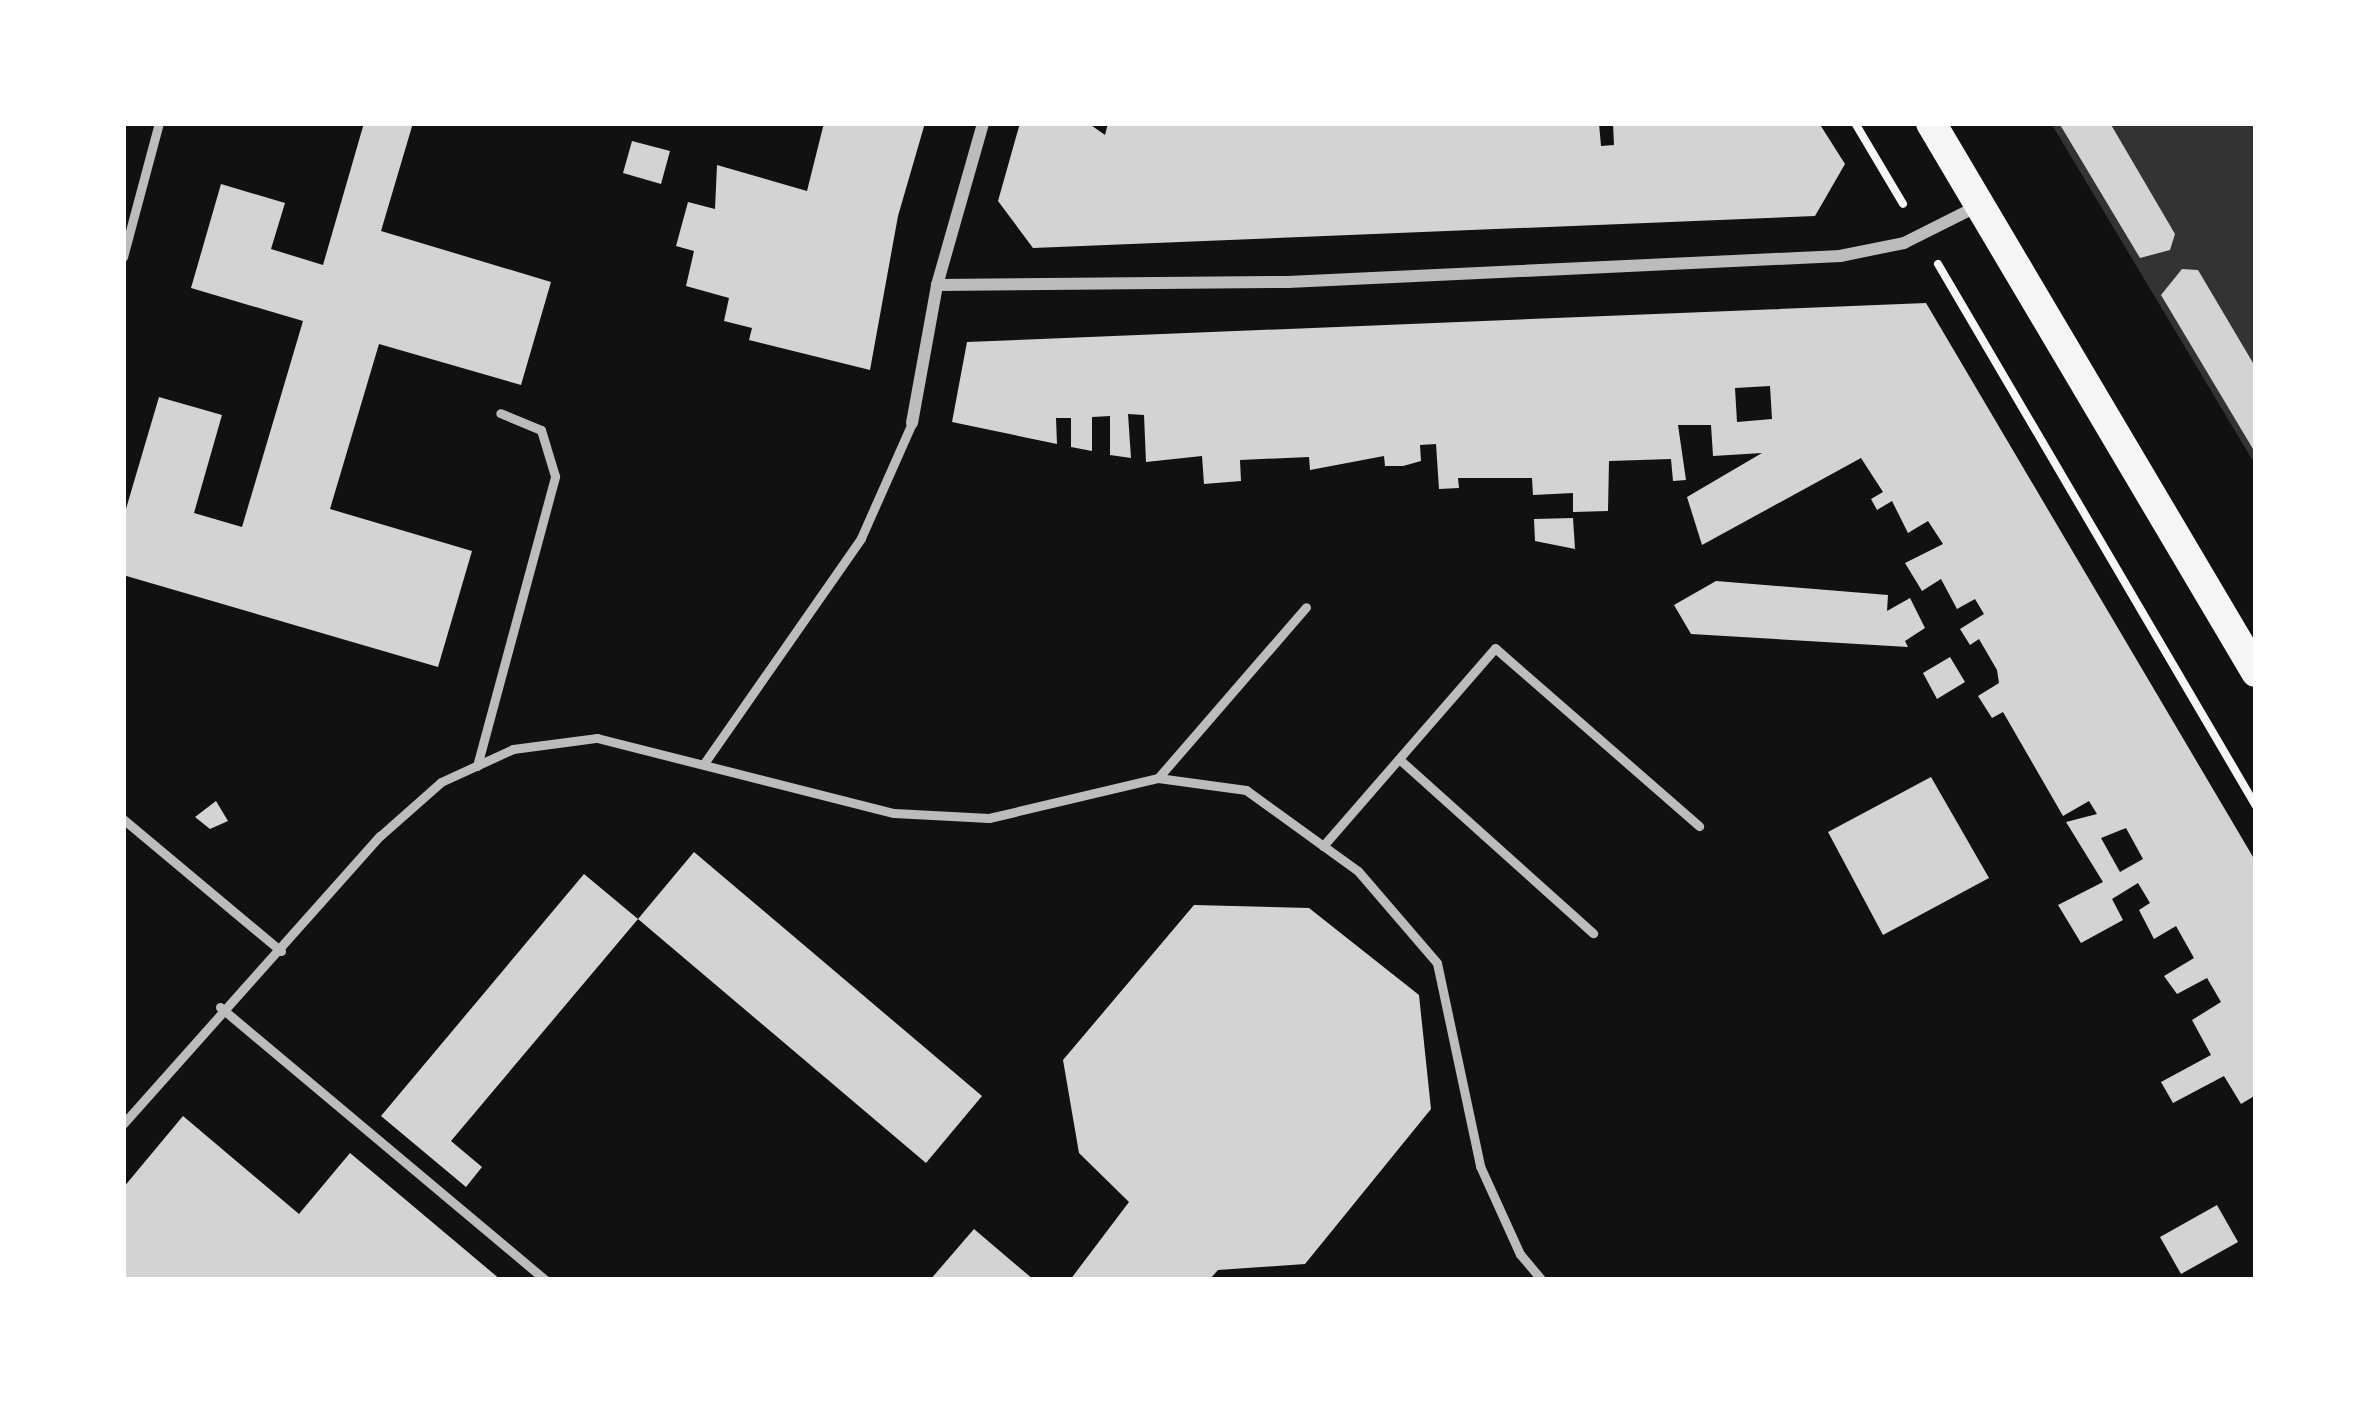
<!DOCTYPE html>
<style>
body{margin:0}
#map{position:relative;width:2379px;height:1403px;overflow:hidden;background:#111;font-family:"Titillium Web",sans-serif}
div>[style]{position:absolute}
.water>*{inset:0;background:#333}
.building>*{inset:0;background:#d3d3d3}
.path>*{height:8px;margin:-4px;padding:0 4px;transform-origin:4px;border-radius:4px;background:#f5f5f5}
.service>*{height:9px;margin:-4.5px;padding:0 4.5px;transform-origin:4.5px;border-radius:4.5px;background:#bcbcbc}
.minor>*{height:12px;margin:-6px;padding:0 6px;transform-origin:6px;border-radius:6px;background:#bcbcbc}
.primary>*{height:30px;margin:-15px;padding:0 15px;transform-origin:15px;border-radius:15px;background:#f5f5f5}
span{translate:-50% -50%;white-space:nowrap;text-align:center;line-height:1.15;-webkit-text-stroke:9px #fff;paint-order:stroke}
.frame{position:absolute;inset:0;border:126px solid #fff;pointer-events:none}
</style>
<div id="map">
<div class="water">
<i style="clip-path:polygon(2051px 123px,2256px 123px,2256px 466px)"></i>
</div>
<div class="building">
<i style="clip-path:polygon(364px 123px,413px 123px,381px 231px,551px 282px,521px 385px,379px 344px,330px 509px,472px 551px,438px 667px,123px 575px,123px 519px,159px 397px,222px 415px,194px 513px,242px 527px,303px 321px,191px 288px,221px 184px,285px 203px,271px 249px,323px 265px)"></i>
<i style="clip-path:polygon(824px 123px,925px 123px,898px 216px,870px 370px,749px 340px,752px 328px,724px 321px,729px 298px,686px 286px,694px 251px,676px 246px,688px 202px,715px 209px,717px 165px,807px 191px)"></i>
<i style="clip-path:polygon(1020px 123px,1088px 123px,1105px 135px,1108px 123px,1599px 123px,1601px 146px,1614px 145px,1613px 123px,1819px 123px,1845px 164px,1815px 216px,1033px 248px,998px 201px)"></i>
<i style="clip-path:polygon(2059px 123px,2110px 123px,2175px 234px,2170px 250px,2140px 258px)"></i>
<i style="clip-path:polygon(632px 141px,670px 151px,661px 184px,623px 173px)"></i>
<i style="clip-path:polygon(2182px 269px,2198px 270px,2256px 368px,2256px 454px,2161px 295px)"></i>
<i style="clip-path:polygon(evenodd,1926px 303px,2256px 862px,2256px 1095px,2241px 1104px,2224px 1076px,2173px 1103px,2161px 1082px,2211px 1055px,2192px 1020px,2221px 1002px,2207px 978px,2177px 994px,2164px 976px,2194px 958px,2176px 926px,2154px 939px,2139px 910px,2150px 903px,2138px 883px,2112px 899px,2123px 920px,2081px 943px,2058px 905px,2103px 882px,2066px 822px,2097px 814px,2089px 801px,2063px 816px,2003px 712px,1992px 718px,1978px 696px,1999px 683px,1997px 670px,1979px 639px,1970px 645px,1960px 629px,1984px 614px,1975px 599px,1957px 609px,1941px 579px,1922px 591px,1905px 563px,1943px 544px,1928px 521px,1908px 533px,1892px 501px,1877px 510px,1871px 499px,1883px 492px,1861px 458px,1702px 545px,1687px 497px,1762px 453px,1713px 456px,1711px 425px,1678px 425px,1686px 480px,1673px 481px,1671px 459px,1609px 461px,1608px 511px,1573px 512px,1573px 493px,1533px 495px,1532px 478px,1458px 478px,1459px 488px,1439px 489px,1436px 444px,1420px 445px,1421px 461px,1403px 466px,1385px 466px,1384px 456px,1310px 470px,1309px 457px,1240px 460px,1241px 481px,1204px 484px,1202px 456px,1146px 462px,1144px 415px,1128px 414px,1131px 458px,1110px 455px,1110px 416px,1092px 417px,1092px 451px,1071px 447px,1071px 418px,1056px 418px,1057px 444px,952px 422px,967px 342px,1926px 303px,1770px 386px,1772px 419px,1737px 422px,1735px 388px,1770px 386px,1926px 303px,2126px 828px,2143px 859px,2120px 872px,2101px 838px,2126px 828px)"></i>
<i style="clip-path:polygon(1573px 518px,1575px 549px,1535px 541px,1534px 519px)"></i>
<i style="clip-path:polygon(1716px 581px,1888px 595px,1887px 611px,1910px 598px,1925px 628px,1905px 641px,1908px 647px,1691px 634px,1674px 605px)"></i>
<i style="clip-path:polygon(1950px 657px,1965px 682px,1937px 699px,1923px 673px)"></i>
<i style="clip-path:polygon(1931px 777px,1989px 878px,1883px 935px,1828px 832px)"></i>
<i style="clip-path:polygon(216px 801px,228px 821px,210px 829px,195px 817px)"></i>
<i style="clip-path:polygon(694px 852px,982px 1096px,926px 1163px,638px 919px)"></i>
<i style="clip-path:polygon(584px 874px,638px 919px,451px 1141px,482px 1167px,466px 1187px,381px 1116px)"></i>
<i style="clip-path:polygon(1194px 905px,1309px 908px,1419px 995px,1431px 1109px,1305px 1264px,1218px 1270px,1209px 1280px,1070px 1280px,1129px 1202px,1079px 1153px,1063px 1060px)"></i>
<i style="clip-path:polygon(183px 1116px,299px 1214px,350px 1153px,501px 1280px,123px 1280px,123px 1188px)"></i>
<i style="clip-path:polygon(2217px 1205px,2238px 1242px,2181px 1274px,2160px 1237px)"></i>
<i style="clip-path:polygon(974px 1229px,1034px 1280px,930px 1280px)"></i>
</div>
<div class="path">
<i style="left:1855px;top:123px;width:94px;rotate:59.3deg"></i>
<i style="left:1938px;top:264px;width:628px;rotate:59.6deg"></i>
</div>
<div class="service">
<i style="left:123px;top:257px;width:139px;rotate:-75deg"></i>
<i style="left:1399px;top:759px;width:261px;rotate:41.9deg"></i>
<i style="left:705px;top:762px;width:273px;rotate:-55.1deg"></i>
<i style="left:861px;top:538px;width:126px;rotate:-66.1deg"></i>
<i style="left:477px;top:766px;width:300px;rotate:-74.9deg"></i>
<i style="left:555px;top:476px;width:48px;rotate:-106.9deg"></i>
<i style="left:541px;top:430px;width:44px;rotate:-157.5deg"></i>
<i style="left:1158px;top:778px;width:226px;rotate:-49.1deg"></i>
<i style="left:123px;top:819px;width:206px;rotate:39.9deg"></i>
<i style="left:1323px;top:846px;width:262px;rotate:-49deg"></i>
<i style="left:1495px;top:648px;width:271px;rotate:41.1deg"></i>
<i style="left:220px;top:1007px;width:424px;rotate:40deg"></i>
<i style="left:123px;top:1124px;width:386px;rotate:-48.3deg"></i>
<i style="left:380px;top:836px;width:81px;rotate:-41.5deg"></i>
<i style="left:441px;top:782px;width:79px;rotate:-24.6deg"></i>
<i style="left:513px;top:749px;width:85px;rotate:-7.5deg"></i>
<i style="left:597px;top:738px;width:306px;rotate:14.2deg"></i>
<i style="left:894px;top:813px;width:95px;rotate:3deg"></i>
<i style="left:989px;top:818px;width:174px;rotate:-13.3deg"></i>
<i style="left:1158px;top:778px;width:89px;rotate:7.8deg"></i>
<i style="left:1246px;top:790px;width:138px;rotate:35.9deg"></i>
<i style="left:1358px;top:871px;width:121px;rotate:49.3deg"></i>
<i style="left:1437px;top:963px;width:208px;rotate:78deg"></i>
<i style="left:1480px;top:1166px;width:97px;rotate:65.6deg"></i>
<i style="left:1520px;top:1254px;width:34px;rotate:50deg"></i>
</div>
<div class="minor">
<i style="left:937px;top:285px;width:351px;rotate:-0.5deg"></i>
<i style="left:1288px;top:282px;width:553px;rotate:-2.7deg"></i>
<i style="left:1840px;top:256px;width:65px;rotate:-11.5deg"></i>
<i style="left:1904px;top:243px;width:85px;rotate:-26.6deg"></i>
<i style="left:912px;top:423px;width:140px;rotate:-79.7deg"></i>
<i style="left:937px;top:285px;width:168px;rotate:-74.1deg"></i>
</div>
<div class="primary">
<i style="left:1931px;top:123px;width:638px;rotate:59.38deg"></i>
</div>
<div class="frame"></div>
</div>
